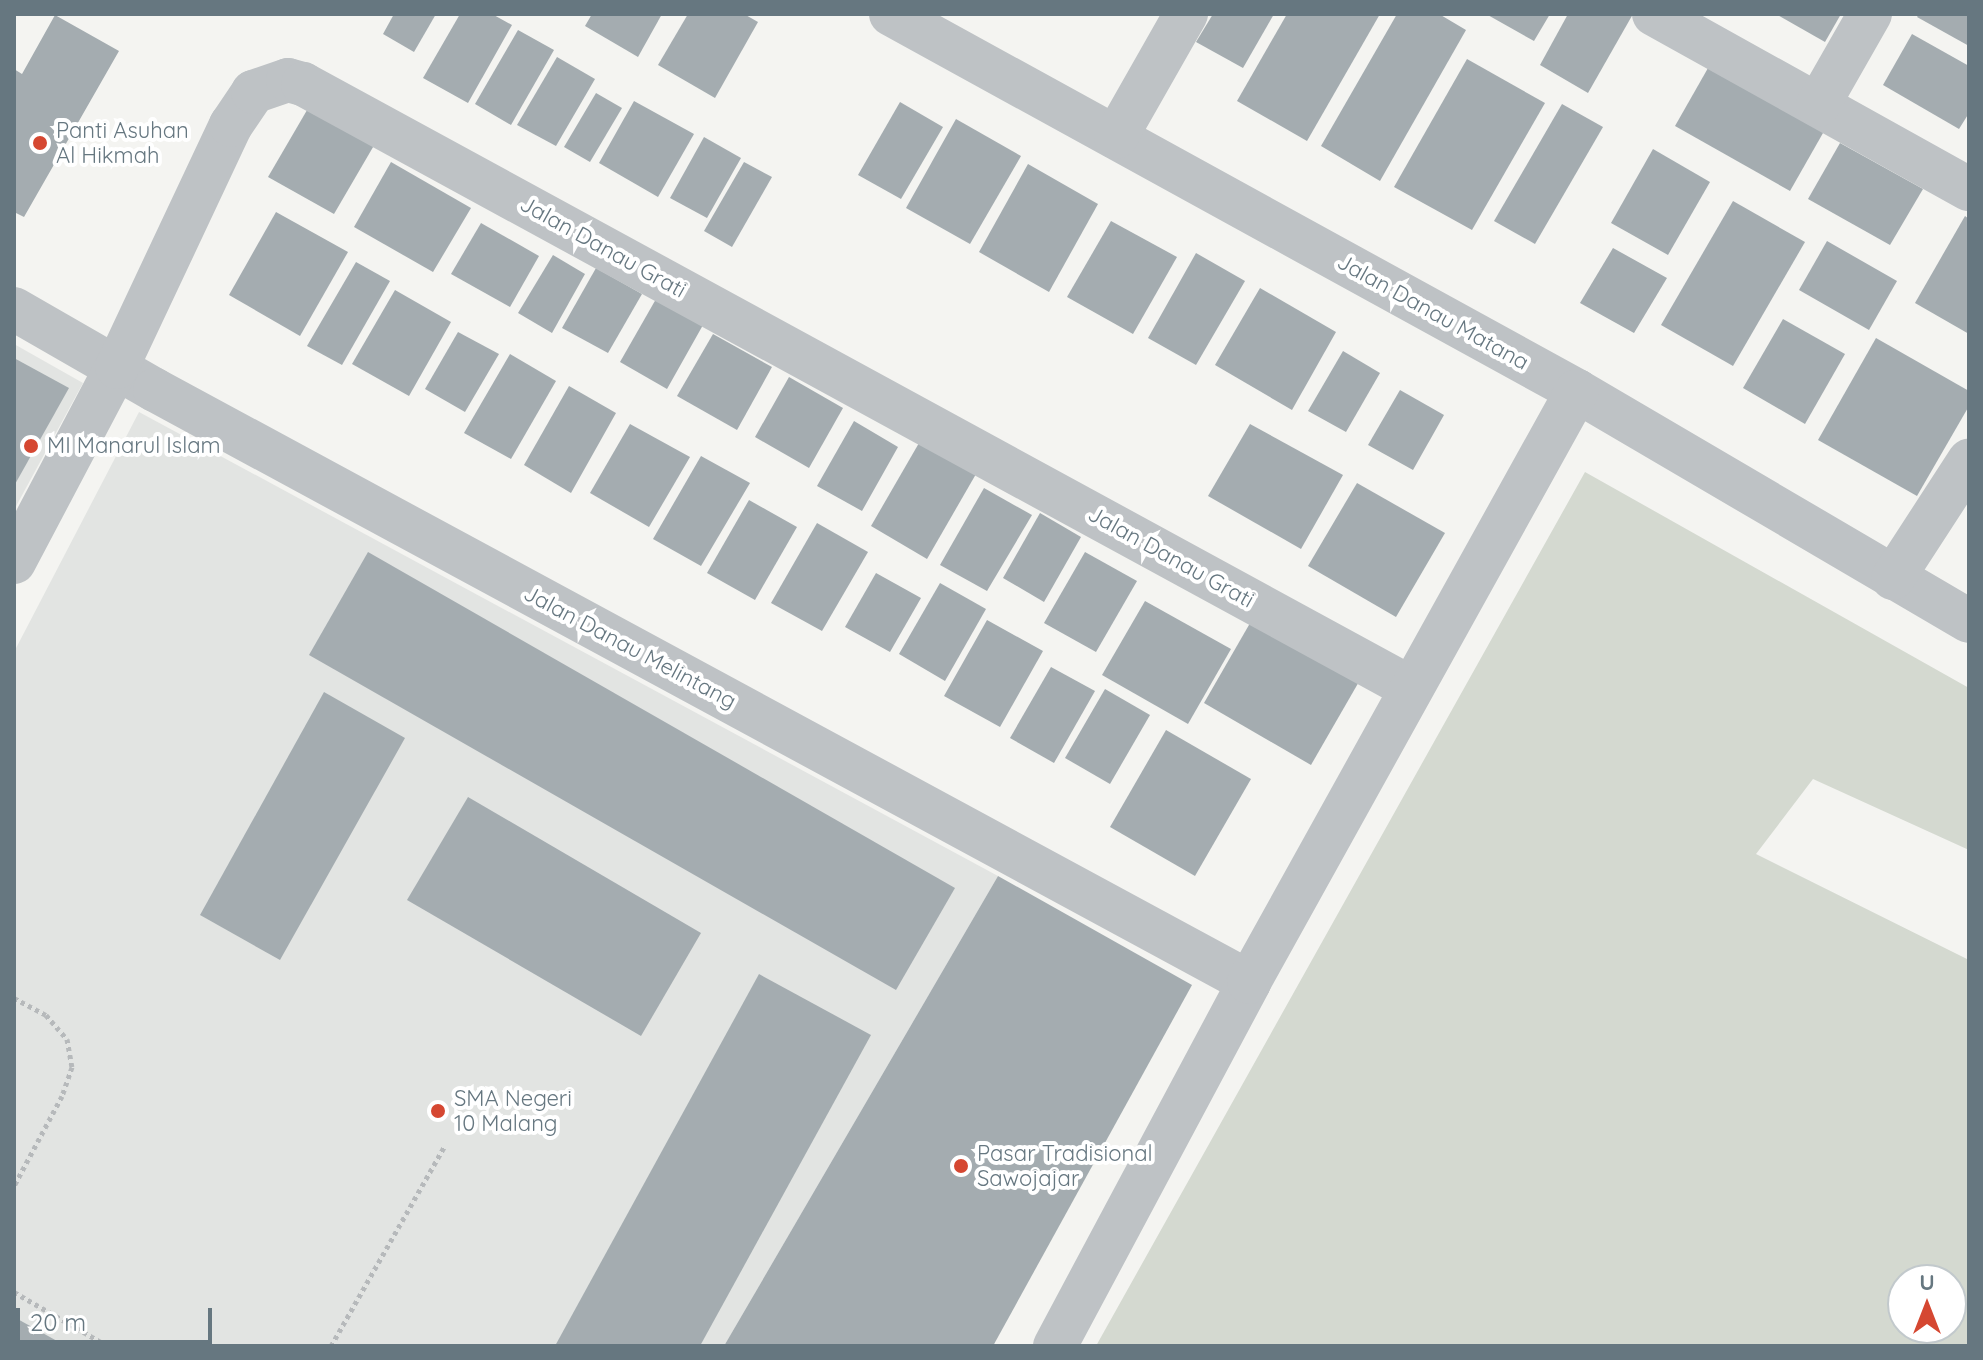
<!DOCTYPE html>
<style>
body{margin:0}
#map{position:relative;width:1983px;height:1360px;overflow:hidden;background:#f4f4f1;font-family:Quicksand,sans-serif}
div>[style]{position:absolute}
.built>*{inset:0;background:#e2e4e2}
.green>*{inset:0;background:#d4d9d0}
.building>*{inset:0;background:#a4acb0}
.path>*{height:5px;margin-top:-2.5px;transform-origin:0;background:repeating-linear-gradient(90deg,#b6b9bb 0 4px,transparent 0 8px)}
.street>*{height:44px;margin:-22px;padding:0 22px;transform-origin:22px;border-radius:22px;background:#bec2c5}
.dots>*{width:22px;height:22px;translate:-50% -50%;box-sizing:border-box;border:4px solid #fff;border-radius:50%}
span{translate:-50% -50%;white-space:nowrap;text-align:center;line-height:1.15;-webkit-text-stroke:8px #fff;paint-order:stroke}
.poi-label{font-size:22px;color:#667780}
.left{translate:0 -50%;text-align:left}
.street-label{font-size:22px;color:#667780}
.frame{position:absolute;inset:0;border:16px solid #667780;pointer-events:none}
.north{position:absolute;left:1887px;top:1264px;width:80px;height:80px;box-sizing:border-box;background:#fff;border:2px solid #c2c9cc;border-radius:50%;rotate:0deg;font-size:22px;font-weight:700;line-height:32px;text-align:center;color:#667780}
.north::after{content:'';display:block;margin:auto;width:28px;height:36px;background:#d54731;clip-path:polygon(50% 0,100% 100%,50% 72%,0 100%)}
.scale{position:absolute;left:16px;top:1308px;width:196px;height:36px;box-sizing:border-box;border:4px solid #667780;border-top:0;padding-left:10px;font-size:24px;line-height:28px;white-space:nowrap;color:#667780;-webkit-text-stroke:6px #fff;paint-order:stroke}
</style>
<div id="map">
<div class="built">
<i style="clip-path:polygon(14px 344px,83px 383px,14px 510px)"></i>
<i style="clip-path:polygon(139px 412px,998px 876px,724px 1346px,14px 1346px,14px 652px)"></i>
</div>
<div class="green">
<i style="clip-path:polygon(evenodd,1585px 472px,1969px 688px,1969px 850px,1813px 779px,1756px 854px,1969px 960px,1969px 1346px,1096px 1346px,1585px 472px,1903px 1280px,1951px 1280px,1951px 1328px,1903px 1328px,1903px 1280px)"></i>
</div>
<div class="building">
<i style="clip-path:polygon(394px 14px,436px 14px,414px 52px,383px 34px)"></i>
<i style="clip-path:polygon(460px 14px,492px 14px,512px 25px,468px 103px,423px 78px)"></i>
<i style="clip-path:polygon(592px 14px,662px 14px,638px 57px,585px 26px)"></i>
<i style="clip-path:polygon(688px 14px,744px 14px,758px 22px,715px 98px,658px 65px)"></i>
<i style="clip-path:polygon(1213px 14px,1274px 14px,1243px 68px,1196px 42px)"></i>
<i style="clip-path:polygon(1287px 14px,1380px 14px,1307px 141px,1237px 101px)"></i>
<i style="clip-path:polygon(1397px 14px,1439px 14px,1466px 30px,1380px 181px,1321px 146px)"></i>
<i style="clip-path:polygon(1486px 14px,1550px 14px,1534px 41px)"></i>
<i style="clip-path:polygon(1568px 14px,1633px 14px,1588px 93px,1540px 65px)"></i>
<i style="clip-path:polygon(1776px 14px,1841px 14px,1825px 42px)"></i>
<i style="clip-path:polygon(1919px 14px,1969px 14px,1969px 46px,1917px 17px)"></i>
<i style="clip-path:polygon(55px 15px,119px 51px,24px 217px,14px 212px,14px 69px,22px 74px)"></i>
<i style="clip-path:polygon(518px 30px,554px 50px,511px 125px,475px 104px)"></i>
<i style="clip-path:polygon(1912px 34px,1969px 66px,1969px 113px,1959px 129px,1883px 85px)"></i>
<i style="clip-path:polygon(1716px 54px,1831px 119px,1790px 191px,1675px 126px)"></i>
<i style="clip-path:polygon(557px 57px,595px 79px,556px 146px,517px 125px)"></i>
<i style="clip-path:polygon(1467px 59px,1545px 103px,1472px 230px,1394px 187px)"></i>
<i style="clip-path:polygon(596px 93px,622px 108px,590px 162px,564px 147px)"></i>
<i style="clip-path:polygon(634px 101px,694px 134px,658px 197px,599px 163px)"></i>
<i style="clip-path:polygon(900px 102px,943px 127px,901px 199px,858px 175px)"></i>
<i style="clip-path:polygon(1562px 104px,1603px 127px,1535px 244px,1494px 221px)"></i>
<i style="clip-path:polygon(310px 105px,376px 142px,334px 214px,268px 177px)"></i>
<i style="clip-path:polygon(956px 119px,1021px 156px,970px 244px,906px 208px)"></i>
<i style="clip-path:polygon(704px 137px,741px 158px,707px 218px,670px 198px)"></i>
<i style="clip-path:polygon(1840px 143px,1923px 189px,1890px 245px,1808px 199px)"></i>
<i style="clip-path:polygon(1653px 149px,1710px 182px,1668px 255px,1611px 223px)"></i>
<i style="clip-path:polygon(391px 162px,471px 208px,433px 272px,354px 227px)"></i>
<i style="clip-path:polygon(744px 162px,772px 177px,732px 247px,704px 231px)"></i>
<i style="clip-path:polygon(1028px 164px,1098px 204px,1049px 292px,979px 252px)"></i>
<i style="clip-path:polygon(1733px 201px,1805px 242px,1733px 366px,1661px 325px)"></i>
<i style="clip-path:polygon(276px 212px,348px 252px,300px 336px,229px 295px)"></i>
<i style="clip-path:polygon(1965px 216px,1969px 219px,1969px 334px,1915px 303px)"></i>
<i style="clip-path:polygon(1111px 221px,1177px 257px,1133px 334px,1067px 297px)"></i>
<i style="clip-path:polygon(481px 223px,539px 256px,510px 307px,451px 274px)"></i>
<i style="clip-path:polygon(1827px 241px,1897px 281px,1869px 330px,1799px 290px)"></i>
<i style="clip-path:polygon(1613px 248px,1667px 278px,1634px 333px,1580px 303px)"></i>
<i style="clip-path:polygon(1196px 253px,1245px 281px,1196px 365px,1148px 338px)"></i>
<i style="clip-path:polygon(553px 255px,585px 274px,552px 333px,518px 313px)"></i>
<i style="clip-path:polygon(356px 262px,390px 281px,342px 365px,307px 346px)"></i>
<i style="clip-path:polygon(596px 268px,642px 294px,608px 353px,562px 328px)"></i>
<i style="clip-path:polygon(1260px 288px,1336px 332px,1292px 410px,1215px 365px)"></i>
<i style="clip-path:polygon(395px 290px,451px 322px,409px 396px,352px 364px)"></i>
<i style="clip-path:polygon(656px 299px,703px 325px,667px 389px,620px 362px)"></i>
<i style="clip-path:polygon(1783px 319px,1845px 354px,1805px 424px,1743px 388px)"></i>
<i style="clip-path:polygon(458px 332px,499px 354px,465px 412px,425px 389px)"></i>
<i style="clip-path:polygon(713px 334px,772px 367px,737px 430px,677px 396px)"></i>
<i style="clip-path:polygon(1876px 338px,1969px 391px,1969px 406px,1917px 496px,1818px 440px)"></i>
<i style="clip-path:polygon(1343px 351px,1380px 373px,1346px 432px,1308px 411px)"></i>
<i style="clip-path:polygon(510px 354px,556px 381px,511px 459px,464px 433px)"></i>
<i style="clip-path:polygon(14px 358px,69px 388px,14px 486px)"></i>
<i style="clip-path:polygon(789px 377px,843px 408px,809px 468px,755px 437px)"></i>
<i style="clip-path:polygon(569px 386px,616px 413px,571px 493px,524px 465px)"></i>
<i style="clip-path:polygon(1400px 390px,1444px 415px,1413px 470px,1368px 445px)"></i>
<i style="clip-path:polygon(854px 421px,898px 447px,862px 511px,817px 486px)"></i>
<i style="clip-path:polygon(630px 424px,690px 457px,649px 527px,590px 493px)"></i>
<i style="clip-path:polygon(1250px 424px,1343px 475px,1301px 549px,1208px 496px)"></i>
<i style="clip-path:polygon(919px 443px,976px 474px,927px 559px,871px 526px)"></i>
<i style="clip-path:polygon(701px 456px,750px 483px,701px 566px,653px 539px)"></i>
<i style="clip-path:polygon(1357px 483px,1445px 533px,1396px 617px,1308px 566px)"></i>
<i style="clip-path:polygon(984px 488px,1032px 515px,987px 591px,940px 565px)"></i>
<i style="clip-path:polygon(749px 500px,797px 527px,755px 600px,707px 573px)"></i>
<i style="clip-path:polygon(1040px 513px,1081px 537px,1044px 602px,1003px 578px)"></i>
<i style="clip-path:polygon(817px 523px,868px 552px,822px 631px,771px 603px)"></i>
<i style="clip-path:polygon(368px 552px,955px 888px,896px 990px,309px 655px)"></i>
<i style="clip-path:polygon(1085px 552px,1137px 581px,1096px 652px,1044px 623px)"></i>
<i style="clip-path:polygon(876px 573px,921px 598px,890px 652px,845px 627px)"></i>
<i style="clip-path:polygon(940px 583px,986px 609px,945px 681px,899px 654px)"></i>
<i style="clip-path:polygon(1145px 601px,1231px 649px,1188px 724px,1102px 675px)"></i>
<i style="clip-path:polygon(1257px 611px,1364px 673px,1311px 765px,1204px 703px)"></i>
<i style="clip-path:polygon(987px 620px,1043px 651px,1000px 727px,944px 696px)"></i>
<i style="clip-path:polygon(1051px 667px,1095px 691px,1054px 763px,1010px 738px)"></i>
<i style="clip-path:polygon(1105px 689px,1150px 715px,1110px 784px,1065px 758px)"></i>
<i style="clip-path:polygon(324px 692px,405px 738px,280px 960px,200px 915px)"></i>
<i style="clip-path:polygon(1166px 730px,1251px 779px,1195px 876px,1110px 827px)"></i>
<i style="clip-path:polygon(468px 797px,701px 933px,641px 1036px,407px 900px)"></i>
<i style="clip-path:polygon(998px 876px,1192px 985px,993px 1346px,724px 1346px)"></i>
<i style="clip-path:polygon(759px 974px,871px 1035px,700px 1346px,555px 1346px)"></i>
<i style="clip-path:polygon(14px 1317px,66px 1346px,14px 1346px)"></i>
</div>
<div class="path">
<i style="left:14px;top:998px;width:36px;rotate:28deg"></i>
<i style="left:46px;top:1015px;width:32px;rotate:49deg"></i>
<i style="left:67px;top:1039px;width:28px;rotate:80deg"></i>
<i style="left:72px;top:1067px;width:31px;rotate:109deg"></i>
<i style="left:62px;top:1096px;width:102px;rotate:118.1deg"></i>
<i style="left:14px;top:1292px;width:108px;rotate:29.9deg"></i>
<i style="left:331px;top:1346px;width:231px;rotate:-60.4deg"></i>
</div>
<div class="street">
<i style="left:891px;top:14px;width:783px;rotate:28.79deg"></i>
<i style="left:1577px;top:391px;width:454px;rotate:30.4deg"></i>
<i style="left:1654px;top:14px;width:360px;rotate:29.1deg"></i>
<i style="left:1818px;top:105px;width:105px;rotate:-60.3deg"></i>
<i style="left:1116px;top:137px;width:142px;rotate:-60.4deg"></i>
<i style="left:14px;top:309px;width:163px;rotate:29.9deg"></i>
<i style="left:155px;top:390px;width:1244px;rotate:28.42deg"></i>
<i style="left:14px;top:562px;width:221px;rotate:-62.2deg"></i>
<i style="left:117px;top:367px;width:268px;rotate:-64.8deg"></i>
<i style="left:231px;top:125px;width:40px;rotate:-56deg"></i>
<i style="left:253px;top:92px;width:37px;rotate:-19deg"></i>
<i style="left:288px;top:80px;width:16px;rotate:15deg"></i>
<i style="left:303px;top:84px;width:1262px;rotate:28.6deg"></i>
<i style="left:1893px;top:578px;width:140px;rotate:-57deg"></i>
<i style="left:1055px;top:1346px;width:412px;rotate:-61.9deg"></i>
<i style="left:1249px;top:982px;width:676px;rotate:-60.97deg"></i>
</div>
<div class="dots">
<i style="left:40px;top:143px;background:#d54731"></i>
<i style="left:31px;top:446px;background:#d54731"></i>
<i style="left:438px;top:1111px;background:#d54731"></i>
<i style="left:961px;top:1166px;background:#d54731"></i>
</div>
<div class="poi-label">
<span class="left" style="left:56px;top:143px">Panti Asuhan<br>Al Hikmah</span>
<span class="left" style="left:47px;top:446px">MI Manarul Islam</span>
<span class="left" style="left:454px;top:1111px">SMA Negeri<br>10 Malang</span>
<span class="left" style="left:977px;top:1166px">Pasar Tradisional<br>Sawojajar</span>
</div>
<div class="street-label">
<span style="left:603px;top:247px;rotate:29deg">Jalan Danau Grati</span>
<span style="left:1433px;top:312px;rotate:29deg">Jalan Danau Matana</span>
<span style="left:1171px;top:557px;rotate:29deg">Jalan Danau Grati</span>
<span style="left:630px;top:647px;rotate:28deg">Jalan Danau Melintang</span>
</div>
<div class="frame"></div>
<div class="north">U</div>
<div class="scale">20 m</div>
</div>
